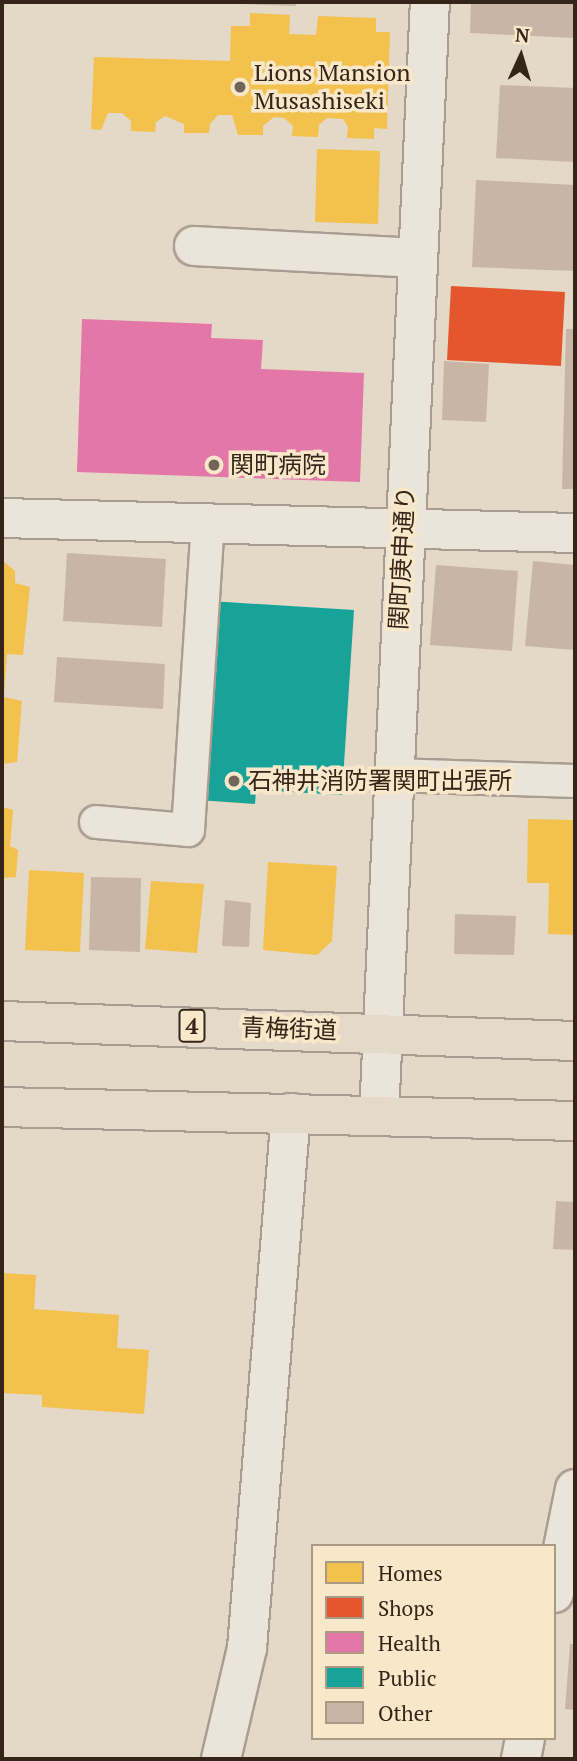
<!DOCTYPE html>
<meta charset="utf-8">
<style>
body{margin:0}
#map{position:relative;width:577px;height:1761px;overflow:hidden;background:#e4d8c6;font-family:"PT Serif","Noto Sans JP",serif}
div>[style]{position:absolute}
.homes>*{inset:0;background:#f2c14e}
.shops>*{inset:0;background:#e4572e}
.health>*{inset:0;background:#e377a8}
.public>*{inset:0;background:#17a398}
.building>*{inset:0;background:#c8b5a6}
.roads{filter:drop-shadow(2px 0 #a89d90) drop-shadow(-2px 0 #a89d90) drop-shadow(0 2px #a89d90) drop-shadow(0 -2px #a89d90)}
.service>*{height:32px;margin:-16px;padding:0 16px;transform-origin:16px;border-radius:16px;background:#ebe4d8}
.minor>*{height:38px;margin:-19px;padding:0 19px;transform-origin:19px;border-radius:19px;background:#ebe4d8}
.tertiary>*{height:38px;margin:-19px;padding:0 19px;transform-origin:19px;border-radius:19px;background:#ebe4d8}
.primary>*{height:38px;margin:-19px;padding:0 19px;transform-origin:19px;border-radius:19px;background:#e3dac9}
.dots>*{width:19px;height:19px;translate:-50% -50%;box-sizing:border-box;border:4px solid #f8e7c9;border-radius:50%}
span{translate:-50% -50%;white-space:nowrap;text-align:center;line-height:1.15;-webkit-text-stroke:7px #f8e7c9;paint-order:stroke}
.shield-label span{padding:2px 5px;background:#f8e7c9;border:2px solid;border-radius:5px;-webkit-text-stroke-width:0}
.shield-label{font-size:23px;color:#352519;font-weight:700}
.poi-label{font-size:24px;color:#352519}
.left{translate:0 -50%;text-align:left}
.street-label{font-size:24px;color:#352519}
.frame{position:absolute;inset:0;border:4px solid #352519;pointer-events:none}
.legend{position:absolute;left:311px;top:1544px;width:245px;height:196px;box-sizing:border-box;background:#f8e7c9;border:2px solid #aa9983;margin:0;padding:9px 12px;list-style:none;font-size:21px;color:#352519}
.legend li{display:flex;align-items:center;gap:14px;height:35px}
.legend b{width:35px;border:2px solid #aa9983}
.north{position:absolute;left:486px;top:21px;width:70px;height:70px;-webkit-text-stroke:5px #f8e7c9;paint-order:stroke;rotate:4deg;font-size:19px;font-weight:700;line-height:28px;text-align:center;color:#352519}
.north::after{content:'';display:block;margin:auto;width:24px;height:32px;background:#352519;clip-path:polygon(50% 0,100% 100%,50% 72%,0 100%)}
</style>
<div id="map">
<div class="homes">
<i style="clip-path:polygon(250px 13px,290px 15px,289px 34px,316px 35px,318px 16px,376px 18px,376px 32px,390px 32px,387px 129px,374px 128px,374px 139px,347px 138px,348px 127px,343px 119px,327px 118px,319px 125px,318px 137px,292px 136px,293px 126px,284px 118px,274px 117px,263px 126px,263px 135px,238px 135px,232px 115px,218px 115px,210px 124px,209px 133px,184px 133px,184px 124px,165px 116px,156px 122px,155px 132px,131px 131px,131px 121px,122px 113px,108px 113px,101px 130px,91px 129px,94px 57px,230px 61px,231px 26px,250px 26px)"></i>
<i style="clip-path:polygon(317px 149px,380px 151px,378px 224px,315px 222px)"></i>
<i style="clip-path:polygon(2px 560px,15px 571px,15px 583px,30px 587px,23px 655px,7px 654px,4px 697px,22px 701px,17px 762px,2px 764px)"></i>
<i style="clip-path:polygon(2px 807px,13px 810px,10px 846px,18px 850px,16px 877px,2px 878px)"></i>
<i style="clip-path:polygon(528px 819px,575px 820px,575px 935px,548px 934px,549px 883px,527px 883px)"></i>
<i style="clip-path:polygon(268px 862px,337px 866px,332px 941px,317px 955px,263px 950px)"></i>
<i style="clip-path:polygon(29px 870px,84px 873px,80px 952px,25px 950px)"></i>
<i style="clip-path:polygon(151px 881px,204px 884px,197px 953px,145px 949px)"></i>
<i style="clip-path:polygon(2px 1273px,36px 1275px,34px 1309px,119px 1315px,117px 1348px,149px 1350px,144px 1414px,42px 1407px,42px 1395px,2px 1393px)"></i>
</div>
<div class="shops">
<i style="clip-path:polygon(451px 286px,565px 292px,561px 366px,447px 360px)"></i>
</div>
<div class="health">
<i style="clip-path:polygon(82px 319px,212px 324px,211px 338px,263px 340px,261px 369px,364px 373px,360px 482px,77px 472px)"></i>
</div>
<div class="public">
<i style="clip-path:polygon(210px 601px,354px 610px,342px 795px,256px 790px,255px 804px,198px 800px)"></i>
</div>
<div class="building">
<i style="clip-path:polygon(243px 2px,296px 2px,296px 6px,243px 4px)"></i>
<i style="clip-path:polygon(471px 2px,575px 2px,575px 38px,470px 33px)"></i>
<i style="clip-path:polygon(500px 85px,575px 88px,575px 162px,496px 158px)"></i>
<i style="clip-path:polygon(476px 180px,575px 185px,575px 271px,472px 267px)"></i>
<i style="clip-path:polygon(566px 329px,575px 329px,575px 489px,562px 489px)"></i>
<i style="clip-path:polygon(444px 361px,489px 364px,486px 422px,442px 420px)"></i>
<i style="clip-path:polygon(67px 553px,166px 559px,162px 627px,63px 621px)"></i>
<i style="clip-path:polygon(533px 561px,575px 565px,575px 650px,525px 646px)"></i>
<i style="clip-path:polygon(436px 565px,518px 571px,512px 651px,430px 645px)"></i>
<i style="clip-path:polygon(57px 657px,165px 664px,163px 709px,54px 702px)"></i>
<i style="clip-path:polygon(91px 877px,141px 878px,140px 952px,89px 950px)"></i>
<i style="clip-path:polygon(225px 900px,251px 903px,249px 947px,222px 946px)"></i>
<i style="clip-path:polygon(455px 914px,516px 916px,514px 955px,454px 954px)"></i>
<i style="clip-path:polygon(556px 1201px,575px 1202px,575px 1250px,553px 1249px)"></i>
<i style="clip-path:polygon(570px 1644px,575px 1644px,575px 1710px,565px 1709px)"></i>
</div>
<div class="roads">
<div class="service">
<i style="left:393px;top:775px;width:182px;rotate:1.9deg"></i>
<i style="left:96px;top:822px;width:92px;rotate:5deg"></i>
<i style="left:188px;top:830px;width:307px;rotate:-86.3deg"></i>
</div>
<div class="minor">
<i style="left:194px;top:246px;width:223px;rotate:3.1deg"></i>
<i style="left:2px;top:518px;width:573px;rotate:1.5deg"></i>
<i style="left:554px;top:1593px;width:106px;rotate:-78.6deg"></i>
<i style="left:221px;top:1759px;width:114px;rotate:-76.8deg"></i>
<i style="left:247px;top:1648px;width:537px;rotate:-85.3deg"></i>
<i style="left:521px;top:1759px;width:21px;rotate:-79deg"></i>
</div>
<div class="tertiary">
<i style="left:379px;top:1115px;width:1114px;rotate:-87.38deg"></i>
</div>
<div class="primary">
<i style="left:2px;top:1021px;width:573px;rotate:2deg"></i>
<i style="left:2px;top:1107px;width:573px;rotate:1.4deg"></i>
</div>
</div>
<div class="dots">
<i style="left:240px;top:87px;background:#726456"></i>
<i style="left:214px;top:465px;background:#726456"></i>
<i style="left:234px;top:781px;background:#726456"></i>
</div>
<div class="shield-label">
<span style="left:192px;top:1026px">4</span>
</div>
<div class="poi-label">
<span class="left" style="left:254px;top:87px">Lions Mansion<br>Musashiseki</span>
<span class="left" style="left:230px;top:465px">関町病院</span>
<span class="left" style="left:248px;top:781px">石神井消防署関町出張所</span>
</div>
<div class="street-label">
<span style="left:402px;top:558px;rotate:-87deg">関町庚申通り</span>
<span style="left:289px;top:1029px;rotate:2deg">青梅街道</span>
</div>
<div class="frame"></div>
<ul class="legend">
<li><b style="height:19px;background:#f2c14e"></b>Homes</li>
<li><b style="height:19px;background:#e4572e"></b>Shops</li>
<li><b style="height:19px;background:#e377a8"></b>Health</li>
<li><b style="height:19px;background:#17a398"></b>Public</li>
<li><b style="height:19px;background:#c8b5a6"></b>Other</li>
</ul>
<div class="north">N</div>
</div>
